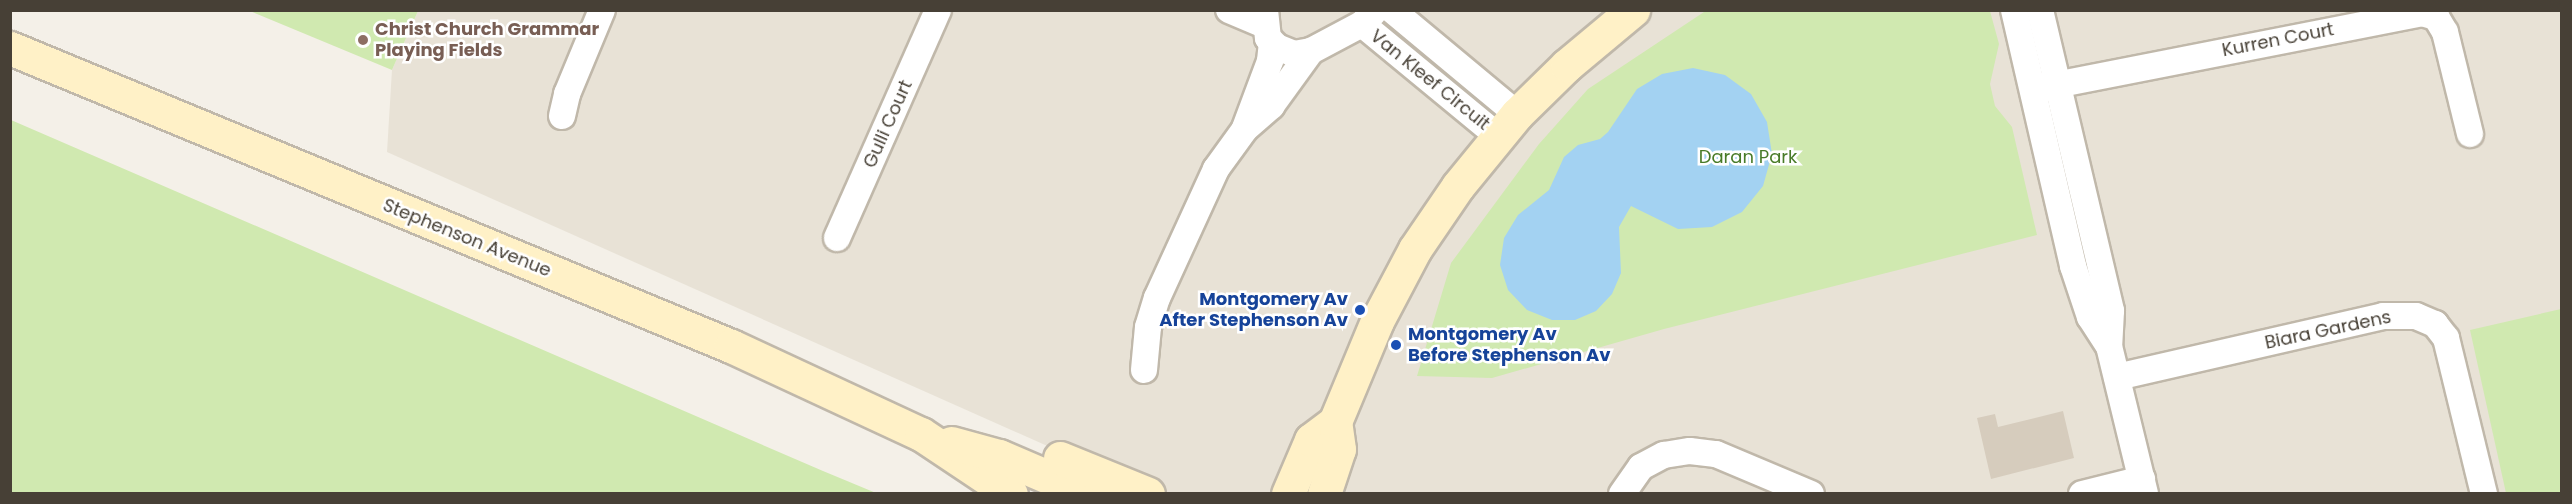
<!DOCTYPE html>
<style>
body{margin:0}
#map{position:relative;width:2572px;height:504px;overflow:hidden;background:#f4f0e8;font-family:Poppins,sans-serif}
div>[style]{position:absolute}
.residential>*{inset:0;background:#e8e2d6}
.green>*{inset:0;background:#d0e9b0}
.water>*{inset:0;background:#a3d2f2}
.building>*{inset:0;background:#d6ccbd}
.roads{filter:drop-shadow(2px 0 #c0b8aa) drop-shadow(-2px 0 #c0b8aa) drop-shadow(0 2px #c0b8aa) drop-shadow(0 -2px #c0b8aa)}
.street>*{height:26px;margin:-13px;padding:0 13px;transform-origin:13px;border-radius:13px;background:#fff}
.secondary>*{height:33px;margin:-16.5px;padding:0 16.5px;transform-origin:16.5px;border-radius:16.5px;background:#fff1c7}
.dots>*{width:16px;height:16px;translate:-50% -50%;box-sizing:border-box;border:3px solid #fff;border-radius:50%}
span{translate:-50% -50%;white-space:nowrap;text-align:center;line-height:1.15;-webkit-text-stroke:5px #fff;paint-order:stroke}
.education-label{font-size:18px;color:#785e54;font-weight:700}
.left{translate:0 -50%;text-align:left}
.street-label{font-size:18px;color:#474036}
.park-label{font-size:18px;color:#487b28}
.transit-label{font-size:18px;color:#164399;font-weight:700}
.right{translate:-100% -50%;text-align:right}
.frame{position:absolute;inset:0;border:12px solid #474036;pointer-events:none}
</style>
<div id="map">
<div class="residential">
<i style="clip-path:polygon(418px 11px,2561px 11px,2561px 493px,1153px 493px,387px 152px,392px 70px)"></i>
</div>
<div class="green">
<i style="clip-path:polygon(1707px 10px,1990px 11px,1999px 44px,1990px 84px,1995px 106px,2012px 127px,2037px 235px,1664px 329px,1492px 378px,1417px 376px,1451px 263px,1539px 144px,1588px 89px)"></i>
<i style="clip-path:polygon(250px 11px,418px 11px,392px 70px)"></i>
<i style="clip-path:polygon(11px 120px,823px 471px,876px 493px,11px 493px)"></i>
<i style="clip-path:polygon(2561px 309px,2561px 493px,2506px 493px,2470px 330px)"></i>
</div>
<div class="water">
<i style="clip-path:polygon(1693px 68px,1725px 75px,1751px 94px,1767px 122px,1772px 154px,1763px 186px,1742px 212px,1712px 227px,1678px 229px,1631px 206px,1619px 227px,1621px 273px,1612px 294px,1596px 311px,1575px 320px,1552px 320px,1527px 310px,1508px 290px,1500px 265px,1504px 238px,1518px 215px,1549px 190px,1564px 157px,1578px 145px,1600px 139px,1608px 132px,1637px 89px,1662px 74px)"></i>
</div>
<div class="building">
<i style="clip-path:polygon(2063px 411px,2074px 458px,1991px 479px,1977px 418px,1995px 414px,1998px 427px)"></i>
</div>
<div class="roads">
<div class="street">
<i style="left:1229px;top:10px;width:38px;rotate:23deg"></i>
<i style="left:1265px;top:10px;width:28px;rotate:84deg"></i>
<i style="left:1268px;top:38px;width:13px;rotate:45deg"></i>
<i style="left:1277px;top:47px;width:18px;rotate:22deg"></i>
<i style="left:1294px;top:54px;width:17px;rotate:-10deg"></i>
<i style="left:1311px;top:51px;width:58px;rotate:-27.9deg"></i>
<i style="left:1362px;top:24px;width:16px;rotate:-45deg"></i>
<i style="left:1392px;top:10px;width:163px;rotate:39.8deg"></i>
<i style="left:2014px;top:10px;width:263px;rotate:77deg"></i>
<i style="left:2073px;top:266px;width:54px;rotate:71.6deg"></i>
<i style="left:2090px;top:317px;width:35px;rotate:57deg"></i>
<i style="left:2040px;top:10px;width:309px;rotate:76.7deg"></i>
<i style="left:2111px;top:311px;width:35px;rotate:93deg"></i>
<i style="left:2109px;top:346px;width:152px;rotate:76.3deg"></i>
<i style="left:1362px;top:24px;width:176px;rotate:39.5deg"></i>
<i style="left:2035px;top:89px;width:394px;rotate:-11.1deg"></i>
<i style="left:2422px;top:13px;width:15px;rotate:16deg"></i>
<i style="left:2436px;top:17px;width:17px;rotate:59deg"></i>
<i style="left:2445px;top:32px;width:105px;rotate:76.2deg"></i>
<i style="left:562px;top:116px;width:23px;rotate:-77deg"></i>
<i style="left:567px;top:94px;width:91px;rotate:-67.4deg"></i>
<i style="left:1245px;top:128px;width:72px;rotate:-69.5deg"></i>
<i style="left:1270px;top:61px;width:18px;rotate:-84deg"></i>
<i style="left:837px;top:238px;width:249px;rotate:-66.1deg"></i>
<i style="left:1144px;top:370px;width:43px;rotate:-84.7deg"></i>
<i style="left:1148px;top:327px;width:30px;rotate:-73deg"></i>
<i style="left:1157px;top:298px;width:142px;rotate:-65.4deg"></i>
<i style="left:1216px;top:169px;width:49px;rotate:-54.1deg"></i>
<i style="left:1245px;top:129px;width:35px;rotate:-41deg"></i>
<i style="left:1271px;top:106px;width:68px;rotate:-54deg"></i>
<i style="left:2117px;top:377px;width:273px;rotate:-12.9deg"></i>
<i style="left:2383px;top:316px;width:33px"></i>
<i style="left:2416px;top:316px;width:21px;rotate:23deg"></i>
<i style="left:2435px;top:324px;width:18px;rotate:52deg"></i>
<i style="left:2446px;top:338px;width:161px;rotate:76.3deg"></i>
<i style="left:1622px;top:494px;width:33px;rotate:-55deg"></i>
<i style="left:1641px;top:467px;width:26px;rotate:-28deg"></i>
<i style="left:1664px;top:455px;width:26px;rotate:-9deg"></i>
<i style="left:1690px;top:451px;width:26px;rotate:7deg"></i>
<i style="left:1716px;top:454px;width:103px;rotate:22.8deg"></i>
<i style="left:2082px;top:494px;width:62px;rotate:-14deg"></i>
</div>
<div class="secondary">
<i style="left:10px;top:48px;width:780px;rotate:22.46deg"></i>
<i style="left:731px;top:346px;width:209px;rotate:24.9deg"></i>
<i style="left:921px;top:434px;width:108px;rotate:33.7deg"></i>
<i style="left:951px;top:443px;width:50px;rotate:15.2deg"></i>
<i style="left:999px;top:456px;width:97px;rotate:23.1deg"></i>
<i style="left:1060px;top:458px;width:95px;rotate:22.2deg"></i>
<i style="left:1288px;top:494px;width:59px;rotate:-66.9deg"></i>
<i style="left:1311px;top:440px;width:30px;rotate:-37deg"></i>
<i style="left:1324px;top:494px;width:47px;rotate:-71.6deg"></i>
<i style="left:1339px;top:449px;width:27px;rotate:-98deg"></i>
<i style="left:1335px;top:422px;width:109px;rotate:-67.4deg"></i>
<i style="left:1377px;top:321px;width:81px;rotate:-62.2deg"></i>
<i style="left:1415px;top:249px;width:76px;rotate:-55.7deg"></i>
<i style="left:1458px;top:186px;width:93px;rotate:-50.7deg"></i>
<i style="left:1517px;top:114px;width:70px;rotate:-44.4deg"></i>
<i style="left:1567px;top:65px;width:86px;rotate:-39.8deg"></i>
</div>
</div>
<div class="dots">
<i style="left:363px;top:40px;background:#8d6e63"></i>
<i style="left:1360px;top:310px;background:#1a4fb4"></i>
<i style="left:1396px;top:345px;background:#1a4fb4"></i>
</div>
<div class="education-label">
<span class="left" style="left:375px;top:40px">Christ Church Grammar<br>Playing Fields</span>
</div>
<div class="street-label">
<span style="left:2278px;top:40px;rotate:-11deg">Kurren Court</span>
<span style="left:1430px;top:80px;rotate:39deg">Van Kleef Circuit</span>
<span style="left:888px;top:124px;rotate:-66deg">Gulli Court</span>
<span style="left:467px;top:238px;rotate:22deg">Stephenson Avenue</span>
<span style="left:2328px;top:330px;rotate:-12deg">Biara Gardens</span>
</div>
<div class="park-label">
<span style="left:1748px;top:157px">Daran Park</span>
</div>
<div class="transit-label">
<span class="right" style="left:1348px;top:310px">Montgomery Av<br>After Stephenson Av</span>
<span class="left" style="left:1408px;top:345px">Montgomery Av<br>Before Stephenson Av</span>
</div>
<div class="frame"></div>
</div>
